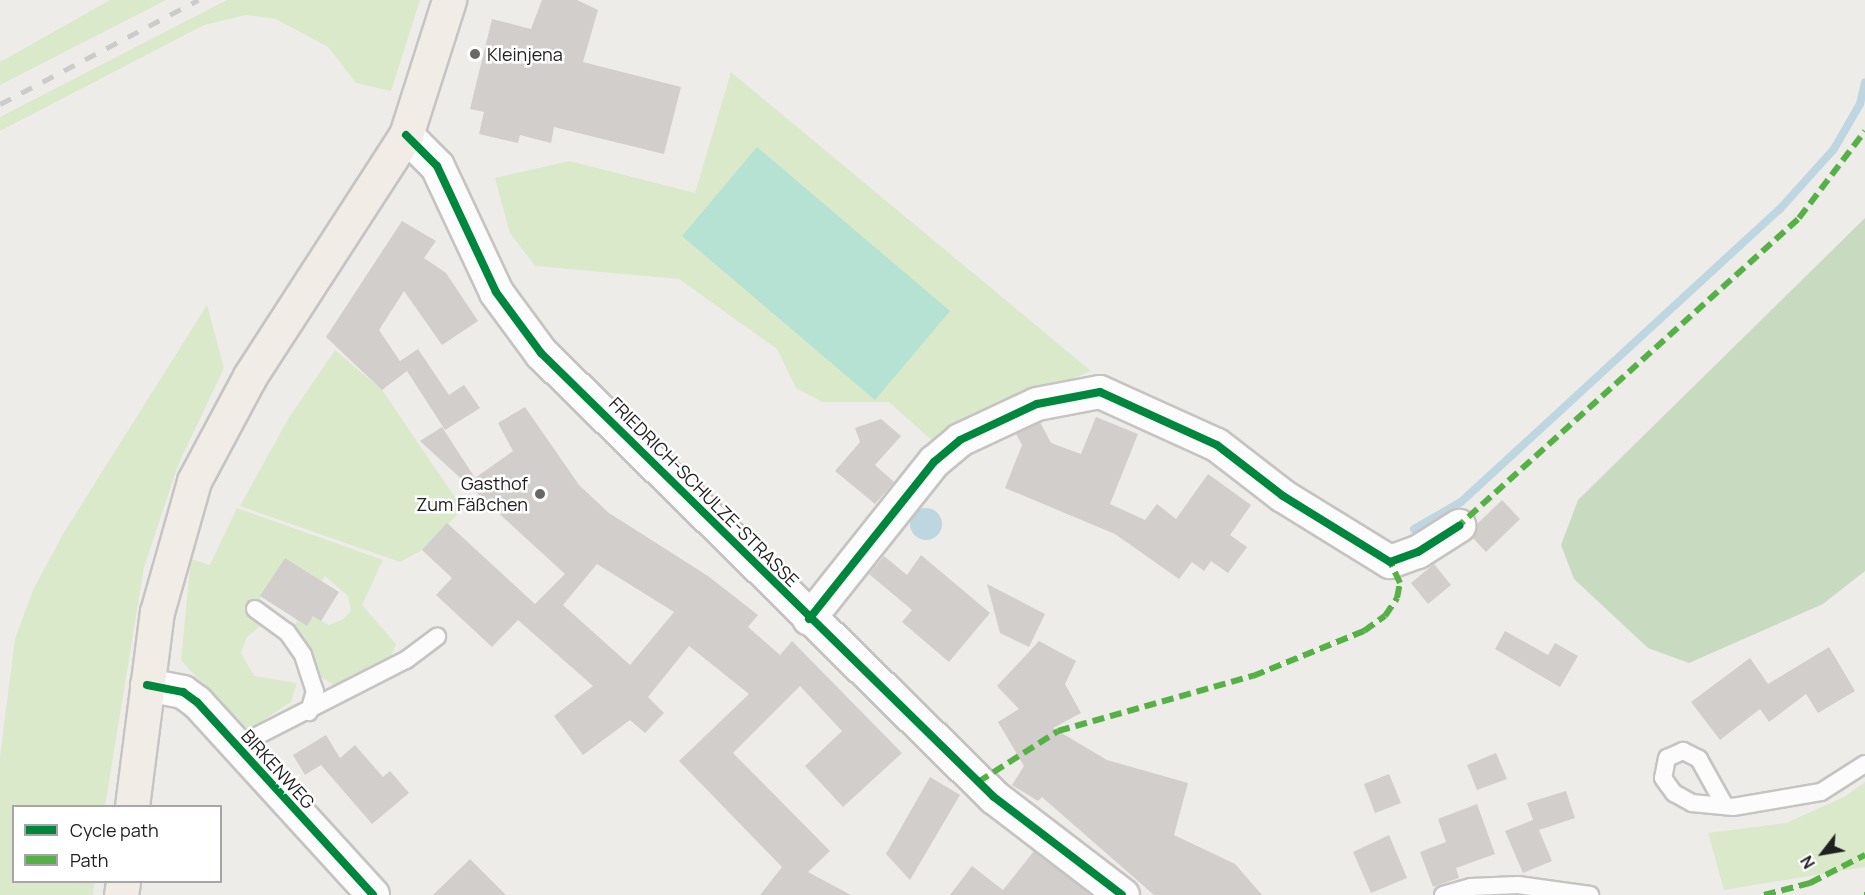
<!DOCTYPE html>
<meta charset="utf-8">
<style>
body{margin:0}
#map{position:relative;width:1865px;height:895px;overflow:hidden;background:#eeece9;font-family:Manrope,sans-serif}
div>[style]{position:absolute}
.grass>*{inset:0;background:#d9e9ca}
.forest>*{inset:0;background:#c8dbc0}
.pitch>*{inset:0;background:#b6e2d3}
.water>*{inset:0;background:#bed6df}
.round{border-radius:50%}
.stream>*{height:8px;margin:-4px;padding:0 4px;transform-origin:4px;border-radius:4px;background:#bed6df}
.building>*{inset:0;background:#d1cecc}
.roads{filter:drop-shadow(2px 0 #c5c4c3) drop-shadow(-2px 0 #c5c4c3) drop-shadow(0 2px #c5c4c3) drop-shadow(0 -2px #c5c4c3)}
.service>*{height:16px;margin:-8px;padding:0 8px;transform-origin:8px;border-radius:8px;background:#fcfcfc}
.minor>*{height:32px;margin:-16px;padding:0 16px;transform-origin:16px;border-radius:16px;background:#fcfcfc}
.tertiary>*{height:33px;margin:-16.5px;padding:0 16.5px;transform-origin:16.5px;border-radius:16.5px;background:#fcfcfc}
.primary>*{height:33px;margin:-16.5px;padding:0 16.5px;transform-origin:16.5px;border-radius:16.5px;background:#f1ede6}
.rail>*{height:4.5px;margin-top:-2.25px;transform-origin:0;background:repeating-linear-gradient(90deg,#cbcbca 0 12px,transparent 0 24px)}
.quiet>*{height:6px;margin-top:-3px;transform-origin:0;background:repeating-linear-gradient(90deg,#55b145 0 12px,transparent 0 18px)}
.cycleway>*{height:8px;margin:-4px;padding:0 4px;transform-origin:4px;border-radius:4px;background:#00873e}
.dots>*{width:16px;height:16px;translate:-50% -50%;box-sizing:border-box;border:3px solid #fff;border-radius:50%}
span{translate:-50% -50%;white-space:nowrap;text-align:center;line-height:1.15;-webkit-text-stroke:5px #fff;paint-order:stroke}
.poi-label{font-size:18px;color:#202020}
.left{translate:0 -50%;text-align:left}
.right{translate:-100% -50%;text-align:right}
.street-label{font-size:18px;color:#202020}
.legend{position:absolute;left:12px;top:805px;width:210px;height:78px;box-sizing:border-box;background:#fff;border:2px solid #a6a6a6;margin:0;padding:8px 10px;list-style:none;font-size:18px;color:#202020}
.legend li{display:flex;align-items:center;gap:12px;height:30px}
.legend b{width:30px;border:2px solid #a6a6a6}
.north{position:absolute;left:1793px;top:823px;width:60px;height:60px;-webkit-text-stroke:4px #fff;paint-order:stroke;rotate:239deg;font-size:16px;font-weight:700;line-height:24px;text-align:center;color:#202020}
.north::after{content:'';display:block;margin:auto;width:21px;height:27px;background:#202020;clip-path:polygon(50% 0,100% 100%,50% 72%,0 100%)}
</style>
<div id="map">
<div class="grass">
<i style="clip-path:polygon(110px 0,166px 0,0 85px,0 62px)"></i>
<i style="clip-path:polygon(227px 0,420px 0,391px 91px,356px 83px,328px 47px,276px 19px,246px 15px,204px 25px,0 131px,0 117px)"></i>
<i style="clip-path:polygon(731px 72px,1091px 371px,973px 420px,937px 445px,889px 402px,822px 402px,796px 388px,777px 349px,679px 279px,535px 266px,510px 233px,495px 178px,570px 161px,695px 193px)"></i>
<i style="clip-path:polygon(207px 305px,224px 368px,178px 465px,144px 567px,105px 806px,14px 806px,14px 882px,94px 882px,93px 895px,0 895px,0 757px,15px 639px,33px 590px,63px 534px)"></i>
<i style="clip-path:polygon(335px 350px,382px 390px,463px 509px,422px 550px,400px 562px,240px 506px,288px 419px)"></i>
<i style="clip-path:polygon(237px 508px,383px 560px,362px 605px,396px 644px,390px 659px,334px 685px,318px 675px,294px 628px,297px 620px,307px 626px,313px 616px,329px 625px,342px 620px,351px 611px,348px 596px,325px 576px,322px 581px,285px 558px,250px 615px,263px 624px,247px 637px,241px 653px,254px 676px,297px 683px,291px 702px,251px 728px,242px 727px,181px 660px,191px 559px,210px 565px)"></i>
<i style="clip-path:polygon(1865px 782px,1865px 867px,1724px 890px,1708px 833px,1786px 823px,1844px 797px)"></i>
</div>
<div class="forest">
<i style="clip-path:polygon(1865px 218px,1865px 571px,1823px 604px,1689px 663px,1648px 648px,1574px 579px,1561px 545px,1578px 500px)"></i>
</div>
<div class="pitch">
<i style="clip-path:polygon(757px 147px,950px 311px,875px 400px,682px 236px)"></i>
</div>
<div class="water">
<i class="round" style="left:910px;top:508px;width:32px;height:32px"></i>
</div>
<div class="stream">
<i style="left:1414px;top:529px;width:54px;rotate:-29.9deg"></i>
<i style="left:1461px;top:502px;width:432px;rotate:-42.6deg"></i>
<i style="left:1779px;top:210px;width:82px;rotate:-48deg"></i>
<i style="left:1834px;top:149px;width:52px;rotate:-60deg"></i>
<i style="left:1860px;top:104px;width:22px;rotate:-77deg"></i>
</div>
<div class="building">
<i style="clip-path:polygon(542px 0,577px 0,598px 10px,583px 62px,681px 87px,664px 154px,554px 127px,551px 143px,520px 135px,518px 143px,479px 134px,484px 112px,470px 109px,492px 19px,531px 29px)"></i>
<i style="clip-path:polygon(402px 221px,436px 241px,424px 258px,446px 273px,478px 321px,442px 345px,404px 291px,379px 330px,406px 370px,400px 361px,418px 349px,449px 395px,464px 385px,480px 408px,445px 430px,407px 371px,382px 390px,326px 337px)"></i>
<i style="clip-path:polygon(evenodd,525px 407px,579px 485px,609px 513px,708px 576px,758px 615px,748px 627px,780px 655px,792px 641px,902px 753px,843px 807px,805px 766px,842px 731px,800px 686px,733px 753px,830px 851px,808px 872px,851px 895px,760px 895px,782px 867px,679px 761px,749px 694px,689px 646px,648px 697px,664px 713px,645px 733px,630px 720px,583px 755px,554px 716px,593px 686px,518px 620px,492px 647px,436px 595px,452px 578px,422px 550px,447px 523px,535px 604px,565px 574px,420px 441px,442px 427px,475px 478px,513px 451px,498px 423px,525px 407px,597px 564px,674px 612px,630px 665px,563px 605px,597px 564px)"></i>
<i style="clip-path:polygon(1096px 417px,1138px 434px,1110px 504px,1145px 520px,1157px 504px,1176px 519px,1208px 474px,1251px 505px,1230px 535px,1247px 547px,1228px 573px,1211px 561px,1204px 571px,1192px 562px,1179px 579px,1115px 534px,1005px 488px,1022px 445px,1016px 434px,1040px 422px,1051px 443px,1081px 454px)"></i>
<i style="clip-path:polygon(881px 419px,901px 436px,875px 465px,894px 482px,875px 504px,835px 471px,860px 442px,855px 428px)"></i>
<i style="clip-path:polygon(1502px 500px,1520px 519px,1486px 552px,1472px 537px,1477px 524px)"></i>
<i style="clip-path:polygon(921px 555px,990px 613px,949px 662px,902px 622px,912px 610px,869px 574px,884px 556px,907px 575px)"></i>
<i style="clip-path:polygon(285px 558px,339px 592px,321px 621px,313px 616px,307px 626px,260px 596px)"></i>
<i style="clip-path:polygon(1434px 564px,1451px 585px,1428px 604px,1411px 583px)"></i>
<i style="clip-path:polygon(987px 584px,1045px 614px,1029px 647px,1000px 633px)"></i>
<i style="clip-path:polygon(1505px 631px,1548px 655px,1555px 643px,1578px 656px,1560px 687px,1495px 649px)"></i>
<i style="clip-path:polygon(1039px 641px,1076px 661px,1065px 684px,1081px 713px,1053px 728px,1107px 760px,1188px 783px,1174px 835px,1235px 864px,1262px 895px,1154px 895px,1042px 797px,1038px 801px,1012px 785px,1024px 766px,998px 722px,1019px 709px,997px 686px)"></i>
<i style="clip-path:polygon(1829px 647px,1855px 691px,1818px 713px,1806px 694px,1769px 722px,1760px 709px,1720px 740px,1691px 702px,1750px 658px,1768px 684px)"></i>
<i style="clip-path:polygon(326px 735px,340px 758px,355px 745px,383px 777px,390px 771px,409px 793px,372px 824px,321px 765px,305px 775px,293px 755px)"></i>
<i style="clip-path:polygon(1496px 753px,1507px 779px,1477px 790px,1467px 765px)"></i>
<i style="clip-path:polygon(1389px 774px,1401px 803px,1375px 813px,1364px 784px)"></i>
<i style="clip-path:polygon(930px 777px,960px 795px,910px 880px,886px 854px)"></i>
<i style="clip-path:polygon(1566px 791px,1575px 818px,1539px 830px,1552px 861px,1523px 873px,1505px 831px,1533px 820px,1527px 803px)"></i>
<i style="clip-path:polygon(1477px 804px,1495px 854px,1456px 868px,1459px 878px,1433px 887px,1420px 852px,1446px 842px,1438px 819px)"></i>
<i style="clip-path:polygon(1389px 835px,1407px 878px,1371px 893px,1353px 852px)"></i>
<i style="clip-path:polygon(1034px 851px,1091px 895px,950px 895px,972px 866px,1003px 890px)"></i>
<i style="clip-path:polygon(470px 859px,506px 895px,433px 895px)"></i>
</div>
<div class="roads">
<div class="service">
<i style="left:255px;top:609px;width:39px;rotate:36deg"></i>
<i style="left:287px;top:632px;width:28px;rotate:55deg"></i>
<i style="left:303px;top:655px;width:38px;rotate:72deg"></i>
<i style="left:315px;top:691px;width:22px;rotate:106deg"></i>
<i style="left:237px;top:746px;width:190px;rotate:-27deg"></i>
<i style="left:406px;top:660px;width:39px;rotate:-37deg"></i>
<i style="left:1725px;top:806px;width:54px;rotate:-119deg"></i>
<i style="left:1699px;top:759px;width:18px;rotate:-153deg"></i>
<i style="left:1683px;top:751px;width:17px;rotate:156deg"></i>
<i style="left:1667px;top:758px;width:20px;rotate:101deg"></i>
<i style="left:1663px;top:778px;width:19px;rotate:54deg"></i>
<i style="left:1674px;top:793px;width:21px;rotate:29deg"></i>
<i style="left:1692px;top:803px;width:41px;rotate:5.6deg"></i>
<i style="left:1733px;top:807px;width:89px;rotate:-9.7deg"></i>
<i style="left:1821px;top:792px;width:52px;rotate:-32.5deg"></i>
<i style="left:1443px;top:895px;width:29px;rotate:-16deg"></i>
<i style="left:1471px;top:887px;width:47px;rotate:-2.4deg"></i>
<i style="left:1518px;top:885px;width:73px;rotate:7.9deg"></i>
</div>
<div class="minor">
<i style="left:809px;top:619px;width:201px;rotate:-51.5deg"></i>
<i style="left:934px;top:462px;width:34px;rotate:-40deg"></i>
<i style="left:960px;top:440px;width:85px;rotate:-25.1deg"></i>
<i style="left:1037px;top:404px;width:64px;rotate:-10.8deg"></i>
<i style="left:1100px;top:392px;width:128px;rotate:24.4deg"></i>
<i style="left:1217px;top:445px;width:83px;rotate:37.7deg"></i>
<i style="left:1283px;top:496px;width:126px;rotate:31.7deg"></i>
<i style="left:1390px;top:562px;width:30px;rotate:-20deg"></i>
<i style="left:1418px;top:552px;width:49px;rotate:-32.4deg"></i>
<i style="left:147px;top:685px;width:37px;rotate:11deg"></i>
<i style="left:183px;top:692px;width:17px;rotate:36deg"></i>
<i style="left:197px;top:702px;width:261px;rotate:47.6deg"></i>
</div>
<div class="tertiary">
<i style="left:406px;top:135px;width:44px;rotate:45deg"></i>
<i style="left:437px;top:166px;width:139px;rotate:64.9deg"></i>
<i style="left:496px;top:292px;width:76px;rotate:53.6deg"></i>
<i style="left:541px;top:353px;width:634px;rotate:44.43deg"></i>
<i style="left:994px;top:797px;width:161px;rotate:37.4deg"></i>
</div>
<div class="primary">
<i style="left:132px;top:806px;width:196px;rotate:-82.7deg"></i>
<i style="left:157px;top:612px;width:136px;rotate:-74.2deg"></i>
<i style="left:194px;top:481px;width:119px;rotate:-61.9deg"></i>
<i style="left:250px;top:376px;width:287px;rotate:-57.1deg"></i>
<i style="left:406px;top:135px;width:142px;rotate:-72.3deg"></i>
<i style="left:121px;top:895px;width:13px;rotate:-81deg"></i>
</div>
</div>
<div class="rail">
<i style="left:0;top:104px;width:224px;rotate:-27.7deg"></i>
</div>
<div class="quiet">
<i style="left:1455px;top:529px;width:464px;rotate:-42.1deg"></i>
<i style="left:1799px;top:218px;width:109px;rotate:-52.8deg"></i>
<i style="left:978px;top:782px;width:95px;rotate:-32.5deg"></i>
<i style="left:1058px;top:731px;width:203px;rotate:-15.8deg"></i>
<i style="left:1253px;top:676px;width:120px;rotate:-22.1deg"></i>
<i style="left:1364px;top:631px;width:26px;rotate:-36deg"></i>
<i style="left:1385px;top:616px;width:22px;rotate:-56deg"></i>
<i style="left:1397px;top:598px;width:15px;rotate:-79deg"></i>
<i style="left:1400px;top:583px;width:23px;rotate:-115deg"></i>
<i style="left:1764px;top:895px;width:48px;rotate:-14.6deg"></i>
<i style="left:1810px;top:883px;width:62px;rotate:-27deg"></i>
<i style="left:1864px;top:895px;width:1px"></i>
</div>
<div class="cycleway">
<i style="left:406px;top:135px;width:44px;rotate:45deg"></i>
<i style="left:437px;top:166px;width:139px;rotate:64.9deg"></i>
<i style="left:496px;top:292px;width:76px;rotate:53.6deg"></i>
<i style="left:541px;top:353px;width:634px;rotate:44.43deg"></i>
<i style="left:994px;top:797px;width:161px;rotate:37.4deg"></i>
<i style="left:809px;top:619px;width:201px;rotate:-51.5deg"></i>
<i style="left:934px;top:462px;width:34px;rotate:-40deg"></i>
<i style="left:960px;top:440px;width:85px;rotate:-25.1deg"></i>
<i style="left:1037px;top:404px;width:64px;rotate:-10.8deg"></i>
<i style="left:1100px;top:392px;width:128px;rotate:24.4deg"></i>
<i style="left:1217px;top:445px;width:83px;rotate:37.7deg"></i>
<i style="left:1283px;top:496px;width:126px;rotate:31.7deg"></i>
<i style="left:1390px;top:562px;width:30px;rotate:-20deg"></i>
<i style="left:1418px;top:552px;width:49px;rotate:-32.4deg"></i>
<i style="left:147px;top:685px;width:37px;rotate:11deg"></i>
<i style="left:183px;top:692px;width:17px;rotate:36deg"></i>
<i style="left:197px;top:702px;width:261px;rotate:47.6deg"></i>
</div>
<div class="dots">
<i style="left:475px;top:54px;background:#686766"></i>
<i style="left:540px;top:494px;background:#686766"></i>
</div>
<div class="poi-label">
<span class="left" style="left:487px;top:54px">Kleinjena</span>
<span class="right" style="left:528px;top:494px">Gasthof<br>Zum Fäßchen</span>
</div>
<div class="street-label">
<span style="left:704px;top:492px;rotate:45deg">FRIEDRICH-SCHULZE-STRASSE</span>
<span style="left:278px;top:769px;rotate:48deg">BIRKENWEG</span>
</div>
<ul class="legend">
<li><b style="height:8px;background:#00873e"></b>Cycle path</li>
<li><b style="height:8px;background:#55b145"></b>Path</li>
</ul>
<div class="north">N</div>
</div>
